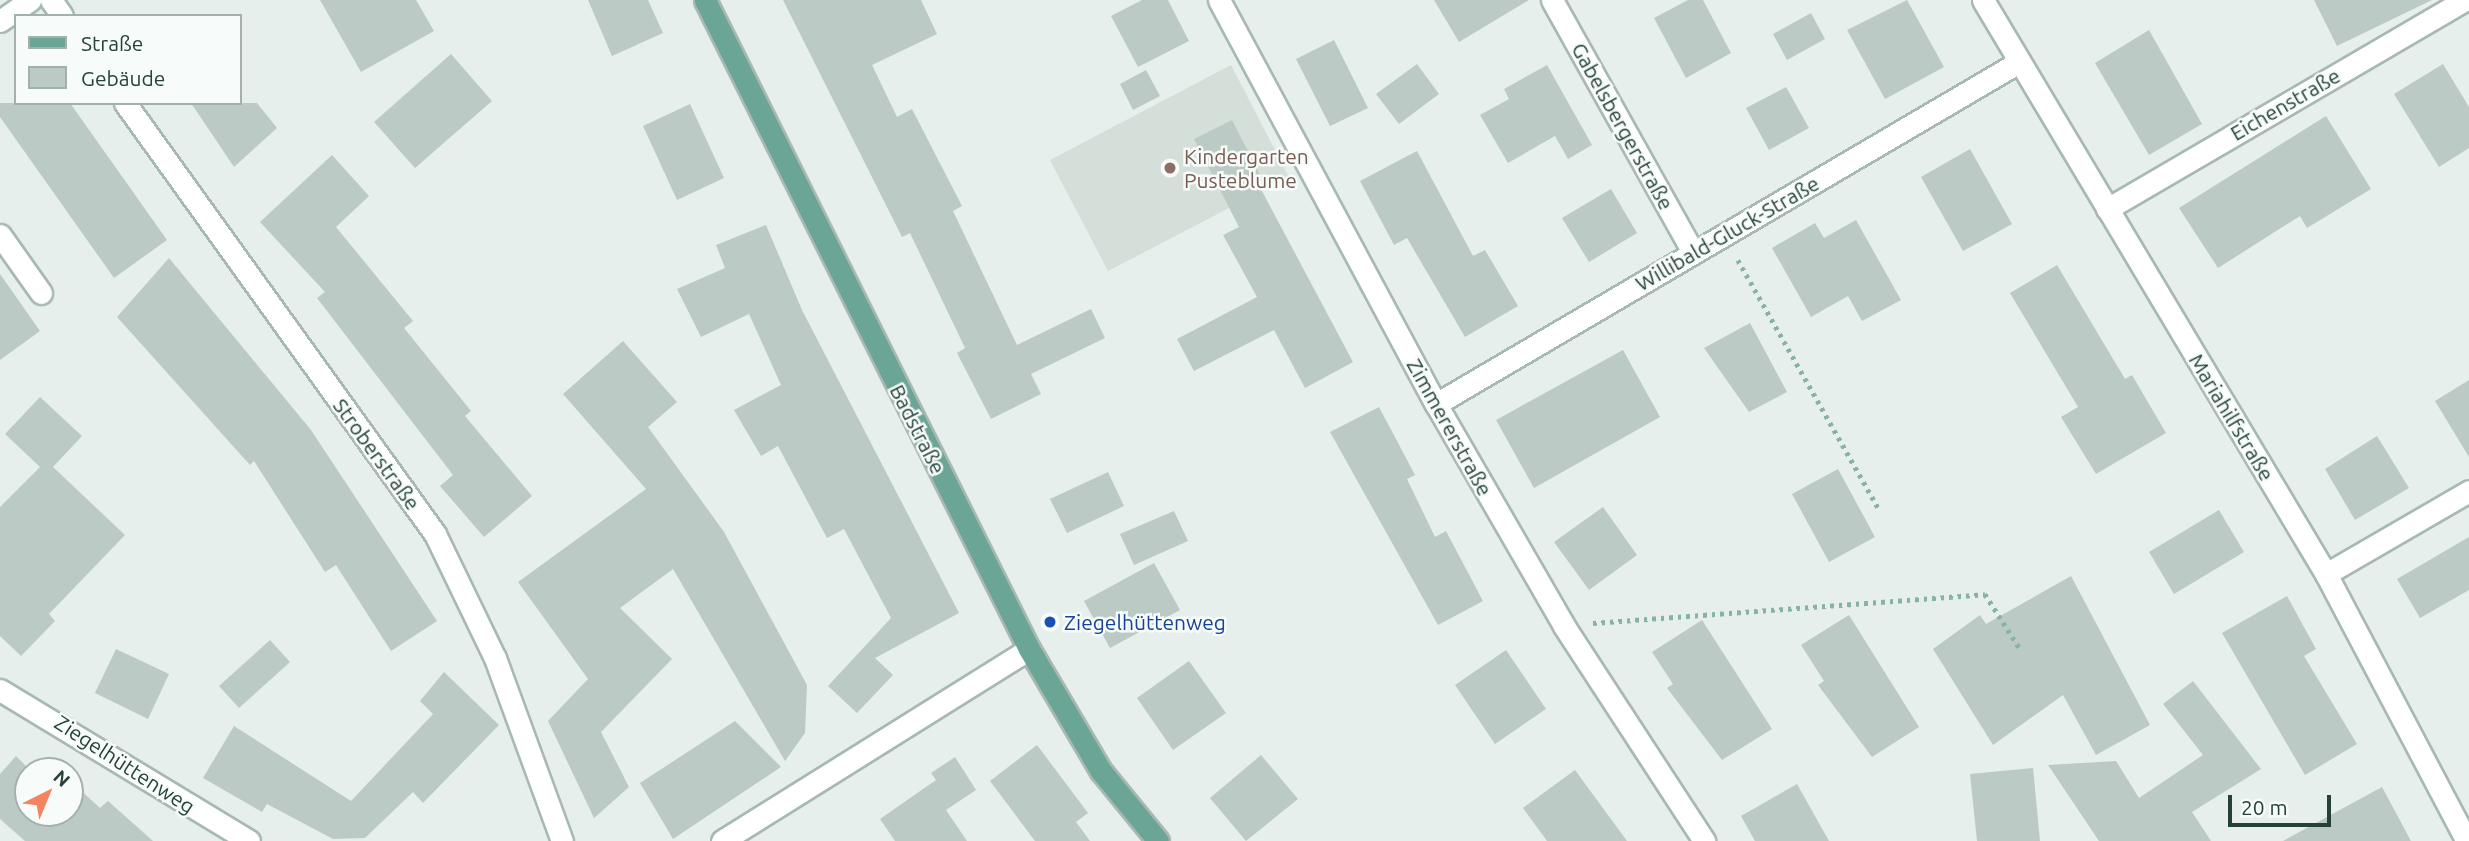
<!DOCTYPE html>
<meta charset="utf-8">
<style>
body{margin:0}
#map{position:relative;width:2469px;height:841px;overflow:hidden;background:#e6efeb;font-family:Ubuntu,sans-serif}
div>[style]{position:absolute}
.built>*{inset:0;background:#d4dfda}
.building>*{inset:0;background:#bbcac4}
.path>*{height:4.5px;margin-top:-2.25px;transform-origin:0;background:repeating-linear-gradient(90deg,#86b3a5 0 3.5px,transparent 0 8.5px)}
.roads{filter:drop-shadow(2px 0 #a8b8b2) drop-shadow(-2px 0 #a8b8b2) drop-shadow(0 2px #a8b8b2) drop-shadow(0 -2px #a8b8b2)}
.minor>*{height:21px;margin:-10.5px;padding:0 10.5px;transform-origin:10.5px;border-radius:10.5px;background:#fff}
.major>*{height:21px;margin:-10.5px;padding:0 10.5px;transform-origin:10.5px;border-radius:10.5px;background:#6aa596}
.dots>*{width:19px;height:19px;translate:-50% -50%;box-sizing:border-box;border:4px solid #f7fbf9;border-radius:50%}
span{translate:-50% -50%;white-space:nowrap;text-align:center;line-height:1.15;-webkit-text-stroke:5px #f7fbf9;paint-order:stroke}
.street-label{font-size:21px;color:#24423a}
.education-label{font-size:21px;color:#785e54}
.left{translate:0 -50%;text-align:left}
.transit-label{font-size:21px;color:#164399}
.legend{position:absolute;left:14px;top:14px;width:228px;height:91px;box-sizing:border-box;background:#f7fbf9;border:2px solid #a3b1ad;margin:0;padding:9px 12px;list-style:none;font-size:21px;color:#24423a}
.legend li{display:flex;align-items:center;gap:14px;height:35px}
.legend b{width:35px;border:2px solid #a3b1ad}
.north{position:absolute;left:14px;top:757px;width:70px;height:70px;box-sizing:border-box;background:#f7fbf9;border:2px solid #a3b1ad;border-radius:50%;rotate:43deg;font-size:19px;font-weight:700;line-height:28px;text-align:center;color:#24423a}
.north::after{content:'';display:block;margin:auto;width:24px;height:32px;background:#f4845f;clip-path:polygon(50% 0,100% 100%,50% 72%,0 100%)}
.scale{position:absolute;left:2228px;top:795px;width:103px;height:32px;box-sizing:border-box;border:4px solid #24423a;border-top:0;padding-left:9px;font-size:21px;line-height:24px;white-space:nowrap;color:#24423a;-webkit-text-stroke:5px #f7fbf9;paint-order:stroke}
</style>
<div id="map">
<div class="built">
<i style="clip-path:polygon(1231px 65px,1289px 177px,1108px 271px,1050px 160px)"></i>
</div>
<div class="building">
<i style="clip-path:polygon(320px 0,416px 0,434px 31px,361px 72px)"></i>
<i style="clip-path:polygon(588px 0,648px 0,663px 33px,612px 56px)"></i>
<i style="clip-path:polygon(783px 0,921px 0,937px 34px,872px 65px,897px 117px,912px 109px,962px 206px,953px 211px,1017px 345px,1091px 309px,1105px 338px,1031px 374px,1041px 394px,991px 419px,957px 353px,965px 348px,910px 233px,902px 237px)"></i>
<i style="clip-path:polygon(1142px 0,1168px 0,1189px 41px,1138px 67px,1111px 16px)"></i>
<i style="clip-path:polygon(1434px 0,1529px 0,1459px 42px)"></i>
<i style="clip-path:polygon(1688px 0,1703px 0,1731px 53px,1686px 78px,1654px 18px)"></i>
<i style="clip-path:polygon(1907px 0,1944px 67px,1885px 99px,1847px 30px)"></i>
<i style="clip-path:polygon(2314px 0,2432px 0,2337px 46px)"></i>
<i style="clip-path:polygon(1811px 13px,1825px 39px,1787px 60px,1773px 34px)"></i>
<i style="clip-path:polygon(2149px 30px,2202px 124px,2149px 155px,2095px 63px)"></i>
<i style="clip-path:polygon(1334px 40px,1368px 108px,1330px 126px,1296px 59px)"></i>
<i style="clip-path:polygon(451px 54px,492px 101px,415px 168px,374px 122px)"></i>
<i style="clip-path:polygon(1417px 64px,1439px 94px,1399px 124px,1376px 94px)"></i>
<i style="clip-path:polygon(2443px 64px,2469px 107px,2469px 148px,2439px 167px,2394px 94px)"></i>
<i style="clip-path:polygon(1547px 65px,1592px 145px,1568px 159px,1555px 136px,1508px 163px,1480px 115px,1509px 99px,1504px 89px)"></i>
<i style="clip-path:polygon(1146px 70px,1160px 96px,1133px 110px,1120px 84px)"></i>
<i style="clip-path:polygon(1786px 87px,1809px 128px,1769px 150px,1746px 108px)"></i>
<i style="clip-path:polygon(0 103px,70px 103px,167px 240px,114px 278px,0 117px)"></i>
<i style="clip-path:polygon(191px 103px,257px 103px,277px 128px,234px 167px)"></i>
<i style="clip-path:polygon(690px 104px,724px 178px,677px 200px,643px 126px)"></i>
<i style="clip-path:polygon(2326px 116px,2371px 189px,2307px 228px,2300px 216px,2218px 268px,2179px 208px)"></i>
<i style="clip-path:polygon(1232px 120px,1260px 175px,1255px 178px,1353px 362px,1305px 388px,1274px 330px,1194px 371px,1177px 339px,1257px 297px,1223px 235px,1239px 227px,1194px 139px)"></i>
<i style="clip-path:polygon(1970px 149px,2012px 224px,1963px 251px,1921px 177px)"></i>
<i style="clip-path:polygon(1417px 151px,1473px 256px,1485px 250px,1518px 306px,1465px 337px,1407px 238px,1394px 245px,1360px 181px)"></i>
<i style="clip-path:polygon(332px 155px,369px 196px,336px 227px,413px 321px,404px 328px,471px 411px,465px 416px,532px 496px,484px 537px,440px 486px,453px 475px,317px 298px,325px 292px,260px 222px)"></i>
<i style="clip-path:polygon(1611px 189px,1637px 233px,1589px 262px,1562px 218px)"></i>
<i style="clip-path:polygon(1856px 220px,1901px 300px,1862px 321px,1848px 296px,1811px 317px,1772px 248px,1815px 223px,1824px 238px)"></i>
<i style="clip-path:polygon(766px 225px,802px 310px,959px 613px,875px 658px,893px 675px,857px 713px,828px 686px,891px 618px,844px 529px,827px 538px,778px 446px,761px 456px,734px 410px,781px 385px,749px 314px,701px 337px,677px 289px,725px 268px,716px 245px)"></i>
<i style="clip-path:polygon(169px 258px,311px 430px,437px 621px,391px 651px,336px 565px,325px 572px,254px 461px,250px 465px,117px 317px)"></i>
<i style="clip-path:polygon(2057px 265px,2125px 379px,2132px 375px,2166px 433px,2096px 474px,2061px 417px,2078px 407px,2010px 293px)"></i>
<i style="clip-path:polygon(0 274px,40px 331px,0 360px)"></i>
<i style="clip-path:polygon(1750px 323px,1787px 392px,1749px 412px,1704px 348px)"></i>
<i style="clip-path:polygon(623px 341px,677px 402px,648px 427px,724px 532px,807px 685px,805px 733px,785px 761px,673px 569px,620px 608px,672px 659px,601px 732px,629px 787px,594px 818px,548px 721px,588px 679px,518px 582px,646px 489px,563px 394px)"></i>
<i style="clip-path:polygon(1623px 350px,1660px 417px,1534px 488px,1496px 420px)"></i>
<i style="clip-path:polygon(2469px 380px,2469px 457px,2435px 401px)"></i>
<i style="clip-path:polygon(40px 397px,82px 436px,53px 467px,125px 535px,49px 614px,55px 621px,21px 656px,0 636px,0 507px,40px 467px,5px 434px)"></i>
<i style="clip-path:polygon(1379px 407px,1415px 475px,1407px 479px,1435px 537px,1446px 531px,1483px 601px,1438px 625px,1330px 432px)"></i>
<i style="clip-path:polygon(2377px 436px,2409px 488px,2355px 520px,2325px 469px)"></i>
<i style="clip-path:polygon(1838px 469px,1875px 537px,1829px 562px,1792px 494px)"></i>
<i style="clip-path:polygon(1108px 472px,1124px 506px,1067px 533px,1050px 499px)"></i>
<i style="clip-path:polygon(1603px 507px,1637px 555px,1589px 590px,1554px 542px)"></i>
<i style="clip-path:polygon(2219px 510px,2244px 552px,2174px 594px,2149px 552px)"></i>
<i style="clip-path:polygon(1174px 511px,1188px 541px,1134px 565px,1120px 534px)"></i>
<i style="clip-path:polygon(2469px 537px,2469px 590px,2420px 618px,2397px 579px)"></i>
<i style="clip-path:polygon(1154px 563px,1180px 610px,1110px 648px,1084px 601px)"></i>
<i style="clip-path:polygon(2071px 576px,2150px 725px,2096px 755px,2063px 695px,1993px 745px,1933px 649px,1980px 615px,1986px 624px)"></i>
<i style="clip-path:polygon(2287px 596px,2316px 649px,2304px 656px,2357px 744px,2305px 775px,2222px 633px)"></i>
<i style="clip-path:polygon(1849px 615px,1919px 727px,1872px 757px,1818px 685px,1824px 681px,1801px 645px)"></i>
<i style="clip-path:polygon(1702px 620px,1772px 729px,1722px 760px,1667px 688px,1673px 684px,1652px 652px)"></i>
<i style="clip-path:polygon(270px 640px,290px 662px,239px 708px,219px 686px)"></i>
<i style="clip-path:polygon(116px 649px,169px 674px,148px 719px,95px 693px)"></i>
<i style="clip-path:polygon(1506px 650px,1546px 709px,1495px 744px,1455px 685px)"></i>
<i style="clip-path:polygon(1189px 661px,1226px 713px,1173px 750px,1137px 698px)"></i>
<i style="clip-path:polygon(444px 672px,499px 725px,423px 803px,413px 792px,365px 838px,333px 839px,267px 804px,262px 812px,203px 778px,234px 726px,351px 801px,433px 714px,420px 701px)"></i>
<i style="clip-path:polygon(2193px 681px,2261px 769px,2192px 812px,2211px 841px,2099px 841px,2048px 765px,2116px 761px,2139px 798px,2203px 755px,2163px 704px)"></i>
<i style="clip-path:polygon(735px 721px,781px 767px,673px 839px,640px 783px)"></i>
<i style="clip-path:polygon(1037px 745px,1088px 813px,1076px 822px,1090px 841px,1035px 841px,990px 781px)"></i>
<i style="clip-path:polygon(1261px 755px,1298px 799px,1246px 841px,1210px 798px)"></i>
<i style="clip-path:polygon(16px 756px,31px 771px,28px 813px,70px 813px,70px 794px,77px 787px,100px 808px,108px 801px,153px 841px,25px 841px,0 819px,0 774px)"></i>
<i style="clip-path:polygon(955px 757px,976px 790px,946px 810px,967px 841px,895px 841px,880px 819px,936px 780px,931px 773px)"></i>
<i style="clip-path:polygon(2033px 768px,2040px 841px,1977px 841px,1970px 774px)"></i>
<i style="clip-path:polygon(1575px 770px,1627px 841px,1547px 841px,1523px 808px)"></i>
<i style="clip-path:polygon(1797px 784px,1829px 841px,1755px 841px,1741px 816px)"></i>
<i style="clip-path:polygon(2382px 787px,2411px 841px,2283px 841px)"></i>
</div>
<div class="path">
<i style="left:1738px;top:260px;width:288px;rotate:60.5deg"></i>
<i style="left:1593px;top:623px;width:393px;rotate:-4.2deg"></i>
<i style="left:1985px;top:594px;width:65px;rotate:57.5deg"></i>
</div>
<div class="roads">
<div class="minor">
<i style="left:51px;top:0;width:19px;rotate:55deg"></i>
<i style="left:1219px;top:0;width:459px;rotate:61.8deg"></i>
<i style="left:1436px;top:404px;width:256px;rotate:60deg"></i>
<i style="left:1564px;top:626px;width:257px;rotate:56.9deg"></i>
<i style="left:1552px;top:0;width:289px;rotate:60.8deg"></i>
<i style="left:1983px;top:0;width:669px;rotate:59.14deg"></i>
<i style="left:2326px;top:574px;width:302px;rotate:62.2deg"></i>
<i style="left:0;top:21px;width:37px;rotate:-35deg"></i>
<i style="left:125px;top:103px;width:531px;rotate:54.27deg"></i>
<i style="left:435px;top:534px;width:138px;rotate:64.2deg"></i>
<i style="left:495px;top:658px;width:195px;rotate:69.9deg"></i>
<i style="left:2107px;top:209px;width:414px;rotate:-30.3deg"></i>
<i style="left:0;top:235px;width:71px;rotate:54.7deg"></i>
<i style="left:1436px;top:404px;width:676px;rotate:-30.4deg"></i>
<i style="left:2326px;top:574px;width:165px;rotate:-30.1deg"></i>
<i style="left:0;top:690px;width:291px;rotate:31.2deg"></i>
<i style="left:722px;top:841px;width:362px;rotate:-32deg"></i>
</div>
<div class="major">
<i style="left:705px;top:0;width:725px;rotate:63.47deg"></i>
<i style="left:1029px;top:649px;width:142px;rotate:59.5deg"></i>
<i style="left:1101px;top:771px;width:90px;rotate:50.8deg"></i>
</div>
</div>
<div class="dots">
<i style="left:1170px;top:168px;background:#8d6e63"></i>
<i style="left:1050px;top:622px;background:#1a4fb4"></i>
</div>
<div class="street-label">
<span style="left:2285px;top:104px;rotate:-30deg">Eichenstraße</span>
<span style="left:1623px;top:126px;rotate:61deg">Gabelsbergerstraße</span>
<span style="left:1727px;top:233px;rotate:-30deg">Willibald-Gluck-Straße</span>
<span style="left:2232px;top:417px;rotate:59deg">Mariahilfstraße</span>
<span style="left:1450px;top:427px;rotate:61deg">Zimmererstraße</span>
<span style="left:918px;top:429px;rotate:63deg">Badstraße</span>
<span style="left:377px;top:454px;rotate:54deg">Stroberstraße</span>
<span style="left:125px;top:764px;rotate:33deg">Ziegelhüttenweg</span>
</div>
<div class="education-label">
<span class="left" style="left:1184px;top:168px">Kindergarten<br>Pusteblume</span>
</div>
<div class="transit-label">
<span class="left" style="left:1064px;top:622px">Ziegelhüttenweg</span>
</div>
<ul class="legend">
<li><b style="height:9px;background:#6aa596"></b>Straße</li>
<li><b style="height:19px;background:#bbcac4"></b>Gebäude</li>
</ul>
<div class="north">N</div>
<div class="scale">20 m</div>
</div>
